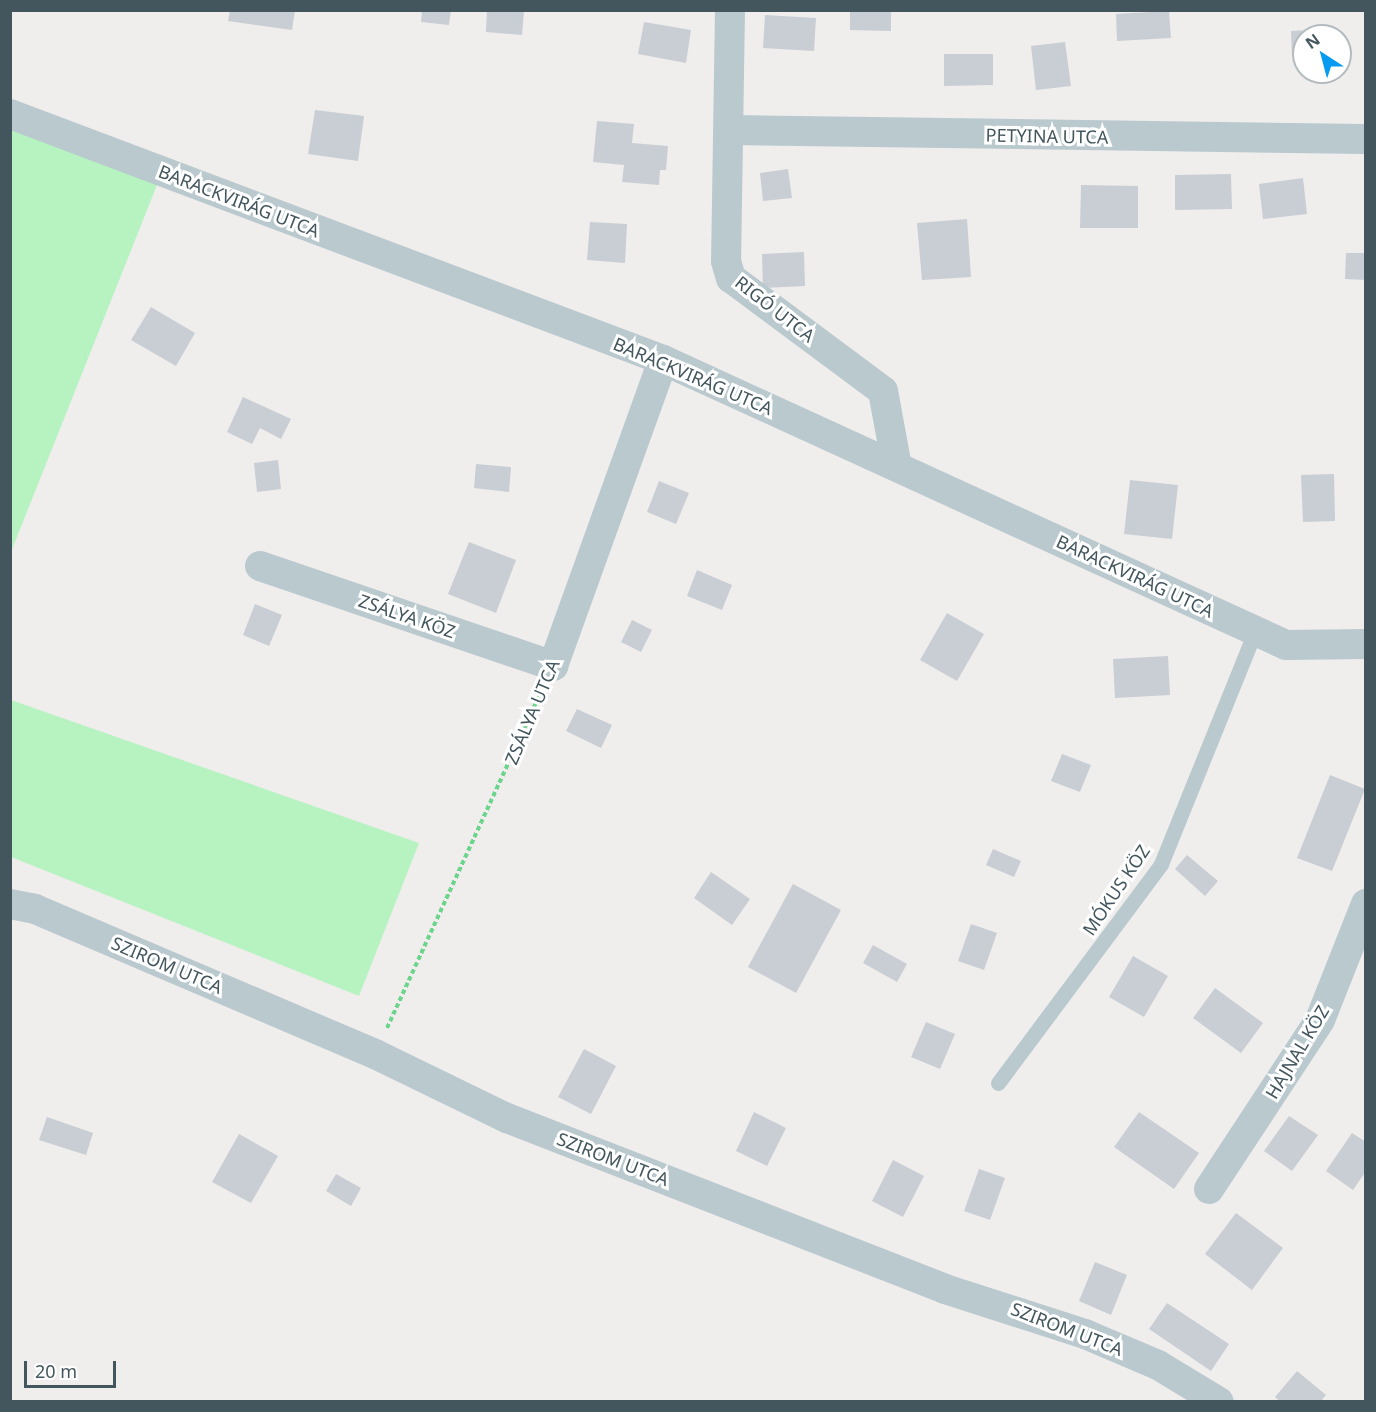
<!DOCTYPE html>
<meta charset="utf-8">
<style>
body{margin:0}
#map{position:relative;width:1376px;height:1412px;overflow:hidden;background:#f0eded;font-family:"Noto Sans",sans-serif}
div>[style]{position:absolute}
.green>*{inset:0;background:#b6f3c1}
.building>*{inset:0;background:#c8ced3}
.path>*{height:4px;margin-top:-2px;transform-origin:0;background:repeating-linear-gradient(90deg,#6ad58b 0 4.5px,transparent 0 7.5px)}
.service>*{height:15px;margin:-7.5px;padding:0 7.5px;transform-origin:7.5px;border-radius:7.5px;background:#b9c9ce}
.minor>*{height:30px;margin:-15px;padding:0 15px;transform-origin:15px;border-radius:15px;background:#b9c9ce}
span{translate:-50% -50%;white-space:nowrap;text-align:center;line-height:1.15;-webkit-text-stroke:6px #fff;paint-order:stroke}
.street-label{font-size:18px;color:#43565d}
.frame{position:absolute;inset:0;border:12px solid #43565d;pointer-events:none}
.north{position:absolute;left:1292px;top:24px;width:60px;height:60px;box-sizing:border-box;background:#fff;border:2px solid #b4bbbe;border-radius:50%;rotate:324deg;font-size:16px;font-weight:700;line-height:24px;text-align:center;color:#43565d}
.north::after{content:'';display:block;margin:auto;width:21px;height:27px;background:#069bf1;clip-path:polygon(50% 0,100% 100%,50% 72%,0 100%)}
.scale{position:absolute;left:24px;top:1361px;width:92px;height:27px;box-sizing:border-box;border:3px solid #43565d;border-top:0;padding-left:8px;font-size:18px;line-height:21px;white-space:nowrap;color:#43565d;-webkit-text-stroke:4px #fff;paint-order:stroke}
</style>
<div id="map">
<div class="green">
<i style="clip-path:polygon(11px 125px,157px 185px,11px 552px)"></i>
<i style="clip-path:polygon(11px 700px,419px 843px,359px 996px,11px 857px)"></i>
</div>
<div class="building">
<i style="clip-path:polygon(230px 10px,295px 10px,292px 30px,228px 21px)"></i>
<i style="clip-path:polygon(422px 10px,451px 10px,449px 25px,421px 22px)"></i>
<i style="clip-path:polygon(487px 10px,524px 10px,522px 35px,486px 32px)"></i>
<i style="clip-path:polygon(850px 10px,891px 10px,891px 31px,850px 30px)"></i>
<i style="clip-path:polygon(1169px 11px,1171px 38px,1117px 41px,1116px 14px)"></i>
<i style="clip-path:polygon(765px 15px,816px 18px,814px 51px,763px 48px)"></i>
<i style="clip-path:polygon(644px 22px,691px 30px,686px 63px,638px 54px)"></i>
<i style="clip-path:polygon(1329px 29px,1330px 36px,1304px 36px,1304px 54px,1292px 55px,1291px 31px)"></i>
<i style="clip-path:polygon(1065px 42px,1071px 86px,1036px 90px,1031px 46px)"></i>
<i style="clip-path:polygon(944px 54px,993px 54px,993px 85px,944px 86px)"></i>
<i style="clip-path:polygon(315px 110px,364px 116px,358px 161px,308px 154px)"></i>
<i style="clip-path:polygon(597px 121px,634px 124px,632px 143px,668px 146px,666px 170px,660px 170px,659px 185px,622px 182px,624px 165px,593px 162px)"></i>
<i style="clip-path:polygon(788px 169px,792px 198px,763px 201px,760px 173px)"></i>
<i style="clip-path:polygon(1231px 174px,1232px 209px,1175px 210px,1175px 175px)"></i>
<i style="clip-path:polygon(1303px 178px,1307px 214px,1263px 219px,1259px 184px)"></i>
<i style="clip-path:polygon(1081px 185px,1138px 186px,1138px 228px,1080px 228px)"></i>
<i style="clip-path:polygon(967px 219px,971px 277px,922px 280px,917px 223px)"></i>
<i style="clip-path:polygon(590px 222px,627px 224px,625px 263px,587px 260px)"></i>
<i style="clip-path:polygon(804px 252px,805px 286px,763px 288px,762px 254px)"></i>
<i style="clip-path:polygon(1346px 253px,1366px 253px,1366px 280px,1345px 279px)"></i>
<i style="clip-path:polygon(151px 307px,195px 333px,176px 366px,131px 340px)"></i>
<i style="clip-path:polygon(243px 397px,291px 419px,281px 439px,260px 428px,252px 444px,227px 432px)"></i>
<i style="clip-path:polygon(278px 460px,281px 489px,257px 492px,254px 463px)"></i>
<i style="clip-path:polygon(476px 464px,511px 467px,509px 492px,474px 488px)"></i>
<i style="clip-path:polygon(1334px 474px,1335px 521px,1303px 522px,1301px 475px)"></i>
<i style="clip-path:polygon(1130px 480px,1178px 485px,1172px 539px,1124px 534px)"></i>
<i style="clip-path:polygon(659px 481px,689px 493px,676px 524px,647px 512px)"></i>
<i style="clip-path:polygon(469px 542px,516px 560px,496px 613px,448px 594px)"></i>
<i style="clip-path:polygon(697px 570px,732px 585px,722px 610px,687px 596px)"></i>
<i style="clip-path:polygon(255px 604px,282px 615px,269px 646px,243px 635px)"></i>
<i style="clip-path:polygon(947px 613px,984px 634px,957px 681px,920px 660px)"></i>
<i style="clip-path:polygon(632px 620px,652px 630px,641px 652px,621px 642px)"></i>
<i style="clip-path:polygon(1168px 656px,1170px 695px,1115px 698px,1113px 659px)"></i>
<i style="clip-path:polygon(577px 709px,612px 725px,601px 748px,566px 731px)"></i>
<i style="clip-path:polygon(1062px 754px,1091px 765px,1080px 792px,1051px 781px)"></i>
<i style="clip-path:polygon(1330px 775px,1365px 789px,1332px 871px,1297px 858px)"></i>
<i style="clip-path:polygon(993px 849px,1021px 861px,1014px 877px,986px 865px)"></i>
<i style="clip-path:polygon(1187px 855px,1218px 881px,1205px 896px,1175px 869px)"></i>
<i style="clip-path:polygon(711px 872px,750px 899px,732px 925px,694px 898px)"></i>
<i style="clip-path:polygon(793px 884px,841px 910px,796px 993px,748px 967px)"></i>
<i style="clip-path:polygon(971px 924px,997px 933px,984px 970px,958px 961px)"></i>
<i style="clip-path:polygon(873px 945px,907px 964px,897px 982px,863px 963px)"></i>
<i style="clip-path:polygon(1133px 956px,1168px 976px,1144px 1017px,1109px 997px)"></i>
<i style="clip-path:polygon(1215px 988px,1263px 1023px,1241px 1053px,1193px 1018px)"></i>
<i style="clip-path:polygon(926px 1022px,955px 1034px,940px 1069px,911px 1057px)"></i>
<i style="clip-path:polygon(584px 1049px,616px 1066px,591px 1114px,558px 1097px)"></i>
<i style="clip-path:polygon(754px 1112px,786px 1128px,767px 1166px,736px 1151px)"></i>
<i style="clip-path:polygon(1139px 1112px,1199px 1153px,1174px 1189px,1114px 1147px)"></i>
<i style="clip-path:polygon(1289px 1116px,1318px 1135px,1292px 1171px,1264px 1151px)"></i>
<i style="clip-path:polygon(47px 1117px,93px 1133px,86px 1155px,39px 1140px)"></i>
<i style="clip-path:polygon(1352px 1133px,1366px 1142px,1366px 1171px,1353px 1190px,1326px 1171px)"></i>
<i style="clip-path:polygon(239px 1134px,278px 1156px,251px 1203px,212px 1182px)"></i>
<i style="clip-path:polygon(893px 1160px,924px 1176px,903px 1217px,872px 1201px)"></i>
<i style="clip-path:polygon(979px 1169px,1005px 1178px,990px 1220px,964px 1211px)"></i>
<i style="clip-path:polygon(336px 1174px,361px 1188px,351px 1206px,326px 1191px)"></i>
<i style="clip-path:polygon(1236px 1213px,1283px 1248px,1252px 1290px,1205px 1254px)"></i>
<i style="clip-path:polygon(1095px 1262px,1127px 1275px,1111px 1315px,1079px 1301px)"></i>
<i style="clip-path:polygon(1167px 1303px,1229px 1344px,1211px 1371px,1149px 1329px)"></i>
<i style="clip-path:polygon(1297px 1371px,1326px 1395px,1320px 1402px,1281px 1402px,1275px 1397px)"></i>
</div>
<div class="path">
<i style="left:387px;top:1028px;width:367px;rotate:-65.4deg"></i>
</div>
<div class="service">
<i style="left:998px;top:1083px;width:273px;rotate:-53.3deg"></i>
<i style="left:1161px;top:864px;width:251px;rotate:-68deg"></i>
</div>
<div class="minor">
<i style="left:730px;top:10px;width:251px;rotate:90.9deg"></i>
<i style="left:726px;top:261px;width:18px;rotate:74deg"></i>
<i style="left:731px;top:278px;width:189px;rotate:36.6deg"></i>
<i style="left:883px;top:391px;width:77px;rotate:79.6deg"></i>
<i style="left:10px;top:114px;width:698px;rotate:20.64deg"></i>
<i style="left:663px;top:360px;width:685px;rotate:24.58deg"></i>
<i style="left:1286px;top:645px;width:80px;rotate:-0.7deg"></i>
<i style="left:729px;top:130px;width:637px;rotate:0.81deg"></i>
<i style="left:260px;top:566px;width:310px;rotate:18.8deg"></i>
<i style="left:553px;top:666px;width:325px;rotate:-70.2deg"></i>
<i style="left:10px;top:904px;width:25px;rotate:11deg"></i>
<i style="left:35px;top:909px;width:370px;rotate:23.1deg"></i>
<i style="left:375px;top:1054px;width:147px;rotate:25.9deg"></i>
<i style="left:507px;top:1118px;width:470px;rotate:21.3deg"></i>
<i style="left:945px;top:1289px;width:147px;rotate:17.8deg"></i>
<i style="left:1085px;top:1334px;width:79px;rotate:23deg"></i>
<i style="left:1158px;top:1365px;width:71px;rotate:31.2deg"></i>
<i style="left:1209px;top:1189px;width:202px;rotate:-56.7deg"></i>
<i style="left:1320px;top:1020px;width:125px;rotate:-68.4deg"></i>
</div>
<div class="street-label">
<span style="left:1047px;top:136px;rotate:1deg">PETYINA UTCA</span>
<span style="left:239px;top:201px;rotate:21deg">BARACKVIRÁG UTCA</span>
<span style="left:775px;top:309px;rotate:38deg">RIGÓ UTCA</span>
<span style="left:693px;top:376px;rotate:23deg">BARACKVIRÁG UTCA</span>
<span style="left:1135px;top:576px;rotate:25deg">BARACKVIRÁG UTCA</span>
<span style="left:407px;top:616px;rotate:19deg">ZSÁLYA KÖZ</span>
<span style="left:532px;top:712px;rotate:-67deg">ZSÁLYA UTCA</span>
<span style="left:1116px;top:890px;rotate:-56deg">MÓKUS KÖZ</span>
<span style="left:167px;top:965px;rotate:23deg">SZIROM UTCA</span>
<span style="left:1297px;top:1052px;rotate:-59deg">HAJNAL KÖZ</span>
<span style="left:613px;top:1159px;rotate:21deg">SZIROM UTCA</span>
<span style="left:1067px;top:1329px;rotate:21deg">SZIROM UTCA</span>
</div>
<div class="frame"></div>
<div class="north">N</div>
<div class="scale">20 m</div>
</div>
